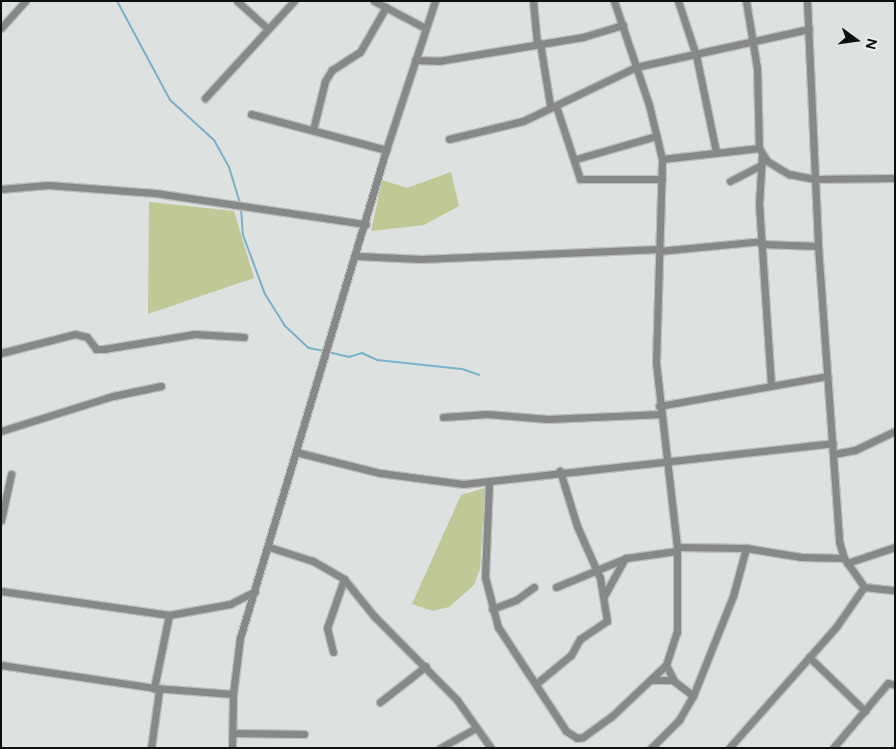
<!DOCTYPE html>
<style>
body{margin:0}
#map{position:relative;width:896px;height:749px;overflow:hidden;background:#dde1df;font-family:Figtree,sans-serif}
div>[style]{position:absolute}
.green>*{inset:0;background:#c0c895}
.stream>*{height:2px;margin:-1px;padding:0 1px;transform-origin:1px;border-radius:1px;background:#78b1c9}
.roads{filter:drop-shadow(1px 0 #bcbfbe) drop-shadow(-1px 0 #bcbfbe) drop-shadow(0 1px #bcbfbe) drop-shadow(0 -1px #bcbfbe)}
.minor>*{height:7px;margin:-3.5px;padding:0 3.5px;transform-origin:3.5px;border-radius:3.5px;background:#878888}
span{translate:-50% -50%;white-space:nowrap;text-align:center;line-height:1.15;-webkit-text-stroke:4.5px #eaeeec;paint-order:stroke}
.frame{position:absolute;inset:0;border:2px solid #0e0f0f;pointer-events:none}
.north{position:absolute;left:831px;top:15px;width:50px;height:50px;-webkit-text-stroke:4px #eaeeec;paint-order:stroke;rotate:104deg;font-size:14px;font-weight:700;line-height:20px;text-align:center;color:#0e0f0f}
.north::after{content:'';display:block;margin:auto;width:18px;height:22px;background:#0e0f0f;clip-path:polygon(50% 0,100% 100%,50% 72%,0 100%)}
</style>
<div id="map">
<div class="green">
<i style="clip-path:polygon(451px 172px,459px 206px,424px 225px,371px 231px,382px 180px,407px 188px)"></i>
<i style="clip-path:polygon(149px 202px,234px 211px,254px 278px,148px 314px)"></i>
<i style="clip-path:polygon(485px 488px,480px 569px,474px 585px,449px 607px,433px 611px,412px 604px,461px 495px)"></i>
</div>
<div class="stream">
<i style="left:117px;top:1px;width:112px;rotate:61.8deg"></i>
<i style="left:170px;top:100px;width:59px;rotate:42.3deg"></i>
<i style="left:214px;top:140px;width:31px;rotate:61deg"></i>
<i style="left:229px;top:167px;width:38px;rotate:73deg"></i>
<i style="left:241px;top:208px;width:27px;rotate:86deg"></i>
<i style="left:243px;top:235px;width:63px;rotate:69.6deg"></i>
<i style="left:265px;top:294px;width:36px;rotate:58deg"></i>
<i style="left:284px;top:325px;width:34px;rotate:43deg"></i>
<i style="left:309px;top:348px;width:15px;rotate:11deg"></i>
<i style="left:328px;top:352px;width:22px;rotate:13deg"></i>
<i style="left:349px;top:357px;width:14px;rotate:-17deg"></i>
<i style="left:362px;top:353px;width:17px;rotate:25deg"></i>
<i style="left:377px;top:360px;width:85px;rotate:6deg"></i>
<i style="left:462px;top:369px;width:18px;rotate:19deg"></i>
</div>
<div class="roads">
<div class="minor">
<i style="left:237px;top:1px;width:40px;rotate:42deg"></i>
<i style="left:374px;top:1px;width:58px;rotate:27.9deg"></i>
<i style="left:533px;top:1px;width:42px;rotate:84.6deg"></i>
<i style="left:678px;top:1px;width:57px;rotate:71.6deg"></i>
<i style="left:696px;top:55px;width:99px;rotate:78.3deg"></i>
<i style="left:746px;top:1px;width:68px;rotate:80.7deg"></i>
<i style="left:757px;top:68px;width:80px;rotate:88.6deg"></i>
<i style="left:759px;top:148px;width:15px;rotate:58deg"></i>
<i style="left:767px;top:161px;width:26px;rotate:31deg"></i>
<i style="left:789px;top:174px;width:26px;rotate:11deg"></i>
<i style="left:815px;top:179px;width:80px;rotate:-0.7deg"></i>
<i style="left:807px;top:1px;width:245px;rotate:87.4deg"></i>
<i style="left:818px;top:246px;width:296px;rotate:85.9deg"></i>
<i style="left:839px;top:541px;width:18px;rotate:74deg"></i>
<i style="left:844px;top:558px;width:35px;rotate:55deg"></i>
<i style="left:864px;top:587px;width:31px;rotate:6deg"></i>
<i style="left:1px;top:28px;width:36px;rotate:-48deg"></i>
<i style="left:540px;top:43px;width:63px;rotate:80.8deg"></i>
<i style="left:415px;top:60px;width:23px;rotate:2deg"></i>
<i style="left:438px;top:61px;width:147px;rotate:-9.4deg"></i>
<i style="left:583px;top:37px;width:42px;rotate:-16.7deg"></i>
<i style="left:205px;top:98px;width:132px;rotate:-47.5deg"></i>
<i style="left:556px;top:106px;width:77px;rotate:71.8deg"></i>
<i style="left:580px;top:179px;width:82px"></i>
<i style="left:251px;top:114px;width:140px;rotate:14.9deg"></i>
<i style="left:313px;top:130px;width:50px;rotate:-76.2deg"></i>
<i style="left:325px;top:81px;width:13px;rotate:-58deg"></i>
<i style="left:332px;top:70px;width:33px;rotate:-33deg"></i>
<i style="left:360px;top:52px;width:52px;rotate:-60deg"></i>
<i style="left:449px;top:139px;width:76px;rotate:-13.7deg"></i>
<i style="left:523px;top:121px;width:125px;rotate:-25.5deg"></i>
<i style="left:636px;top:67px;width:177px;rotate:-12.4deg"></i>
<i style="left:762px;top:155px;width:49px;rotate:93.5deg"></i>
<i style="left:759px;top:204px;width:182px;rotate:86.2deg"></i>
<i style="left:576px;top:159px;width:84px;rotate:-15.9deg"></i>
<i style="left:662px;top:159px;width:98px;rotate:-6.5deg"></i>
<i style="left:730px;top:181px;width:35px;rotate:-27deg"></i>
<i style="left:1px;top:189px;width:47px;rotate:-4.9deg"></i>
<i style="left:48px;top:185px;width:107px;rotate:4.3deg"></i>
<i style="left:155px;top:193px;width:213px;rotate:8.4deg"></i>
<i style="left:761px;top:244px;width:57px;rotate:2deg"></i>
<i style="left:659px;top:251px;width:103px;rotate:-5.5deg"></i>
<i style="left:357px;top:256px;width:64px;rotate:2.7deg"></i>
<i style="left:421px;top:259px;width:238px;rotate:-2.4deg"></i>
<i style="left:1px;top:353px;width:76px;rotate:-14.4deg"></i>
<i style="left:75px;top:334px;width:12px;rotate:14deg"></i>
<i style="left:87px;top:337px;width:15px;rotate:53deg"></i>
<i style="left:96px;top:349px;width:8px"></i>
<i style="left:104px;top:349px;width:92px;rotate:-9.4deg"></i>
<i style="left:195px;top:334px;width:49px;rotate:3.5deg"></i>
<i style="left:659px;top:406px;width:171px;rotate:-10.1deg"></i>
<i style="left:443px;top:417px;width:44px;rotate:-3.9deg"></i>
<i style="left:487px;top:414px;width:61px;rotate:4.7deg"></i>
<i style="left:548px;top:419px;width:113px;rotate:-2.5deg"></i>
<i style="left:1px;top:431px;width:117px;rotate:-17.4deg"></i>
<i style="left:113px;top:396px;width:49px;rotate:-11.8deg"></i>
<i style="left:296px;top:452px;width:87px;rotate:14deg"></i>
<i style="left:380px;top:473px;width:84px;rotate:7.5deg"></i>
<i style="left:463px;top:484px;width:372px;rotate:-6.3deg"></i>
<i style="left:834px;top:454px;width:21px;rotate:-11deg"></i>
<i style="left:855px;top:450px;width:44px;rotate:-25.4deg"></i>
<i style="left:489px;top:482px;width:95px;rotate:92.4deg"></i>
<i style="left:485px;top:577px;width:52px;rotate:75.4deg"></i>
<i style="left:498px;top:627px;width:124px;rotate:56.8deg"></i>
<i style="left:566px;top:731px;width:13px;rotate:32deg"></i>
<i style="left:577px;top:738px;width:6px;rotate:-9deg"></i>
<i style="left:583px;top:737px;width:36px;rotate:-36deg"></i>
<i style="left:612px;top:716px;width:74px;rotate:-43.4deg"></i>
<i style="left:666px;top:665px;width:35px;rotate:-72deg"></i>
<i style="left:677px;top:632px;width:85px;rotate:-90deg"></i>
<i style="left:677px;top:547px;width:185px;rotate:-96.5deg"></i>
<i style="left:656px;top:363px;width:204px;rotate:-88.3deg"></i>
<i style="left:662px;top:159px;width:56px;rotate:-103.5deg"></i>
<i style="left:649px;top:105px;width:110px;rotate:-108.6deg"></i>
<i style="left:1px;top:520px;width:47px;rotate:-77.7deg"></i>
<i style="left:269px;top:547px;width:46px;rotate:17.7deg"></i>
<i style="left:313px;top:561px;width:36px;rotate:30deg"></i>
<i style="left:344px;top:579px;width:48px;rotate:51deg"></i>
<i style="left:374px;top:616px;width:118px;rotate:45.3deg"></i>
<i style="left:457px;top:700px;width:59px;rotate:54.7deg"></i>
<i style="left:677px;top:547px;width:69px;rotate:0.8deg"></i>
<i style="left:746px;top:548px;width:56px;rotate:9.3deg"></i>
<i style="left:801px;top:557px;width:43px;rotate:1.3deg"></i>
<i style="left:847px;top:563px;width:51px;rotate:-18.4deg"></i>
<i style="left:556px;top:587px;width:76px;rotate:-22.5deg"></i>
<i style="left:626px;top:558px;width:51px;rotate:-7.8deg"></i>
<i style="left:1px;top:591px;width:170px;rotate:8.1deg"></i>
<i style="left:169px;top:615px;width:62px;rotate:-10.2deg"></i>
<i style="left:230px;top:604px;width:28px;rotate:-27deg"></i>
<i style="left:604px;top:596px;width:43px;rotate:-61.1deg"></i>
<i style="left:492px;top:609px;width:26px;rotate:-21deg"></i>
<i style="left:516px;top:600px;width:22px;rotate:-36deg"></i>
<i style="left:169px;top:615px;width:75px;rotate:101.6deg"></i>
<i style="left:154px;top:688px;width:79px;rotate:4.3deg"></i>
<i style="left:333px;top:652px;width:25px;rotate:-104deg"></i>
<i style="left:327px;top:628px;width:52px;rotate:-70.9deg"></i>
<i style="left:809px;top:657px;width:78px;rotate:44deg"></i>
<i style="left:1px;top:665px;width:155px;rotate:8.5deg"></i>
<i style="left:666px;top:665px;width:18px;rotate:63deg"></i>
<i style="left:674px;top:681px;width:24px;rotate:38deg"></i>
<i style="left:652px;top:680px;width:21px"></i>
<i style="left:537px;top:683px;width:44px;rotate:-39.5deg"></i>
<i style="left:571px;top:655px;width:18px;rotate:-61deg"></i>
<i style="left:580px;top:639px;width:32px;rotate:-34deg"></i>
<i style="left:607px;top:621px;width:44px;rotate:-99.2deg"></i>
<i style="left:600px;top:578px;width:57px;rotate:-113.9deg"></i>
<i style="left:577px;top:526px;width:58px;rotate:-107.2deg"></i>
<i style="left:380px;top:702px;width:58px;rotate:-38deg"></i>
<i style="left:233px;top:733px;width:71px;rotate:0.8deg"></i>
<i style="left:151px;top:748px;width:59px;rotate:-82.1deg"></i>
<i style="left:232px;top:748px;width:54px;rotate:-88.9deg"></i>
<i style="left:233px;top:694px;width:56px;rotate:-82.9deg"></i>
<i style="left:240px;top:638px;width:509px;rotate:-73.34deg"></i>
<i style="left:386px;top:150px;width:157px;rotate:-71.8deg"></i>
<i style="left:440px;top:748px;width:41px;rotate:-29.1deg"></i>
<i style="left:651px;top:748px;width:40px;rotate:-45deg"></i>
<i style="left:679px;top:720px;width:28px;rotate:-60deg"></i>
<i style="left:693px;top:696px;width:108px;rotate:-68.2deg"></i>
<i style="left:733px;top:596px;width:50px;rotate:-74.8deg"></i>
<i style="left:729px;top:748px;width:162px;rotate:-48.5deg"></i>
<i style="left:836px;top:627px;width:49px;rotate:-55deg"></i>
<i style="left:833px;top:748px;width:85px;rotate:-49.8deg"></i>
<i style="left:888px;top:683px;width:7px;rotate:16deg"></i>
</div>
</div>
<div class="frame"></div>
<div class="north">N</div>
</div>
